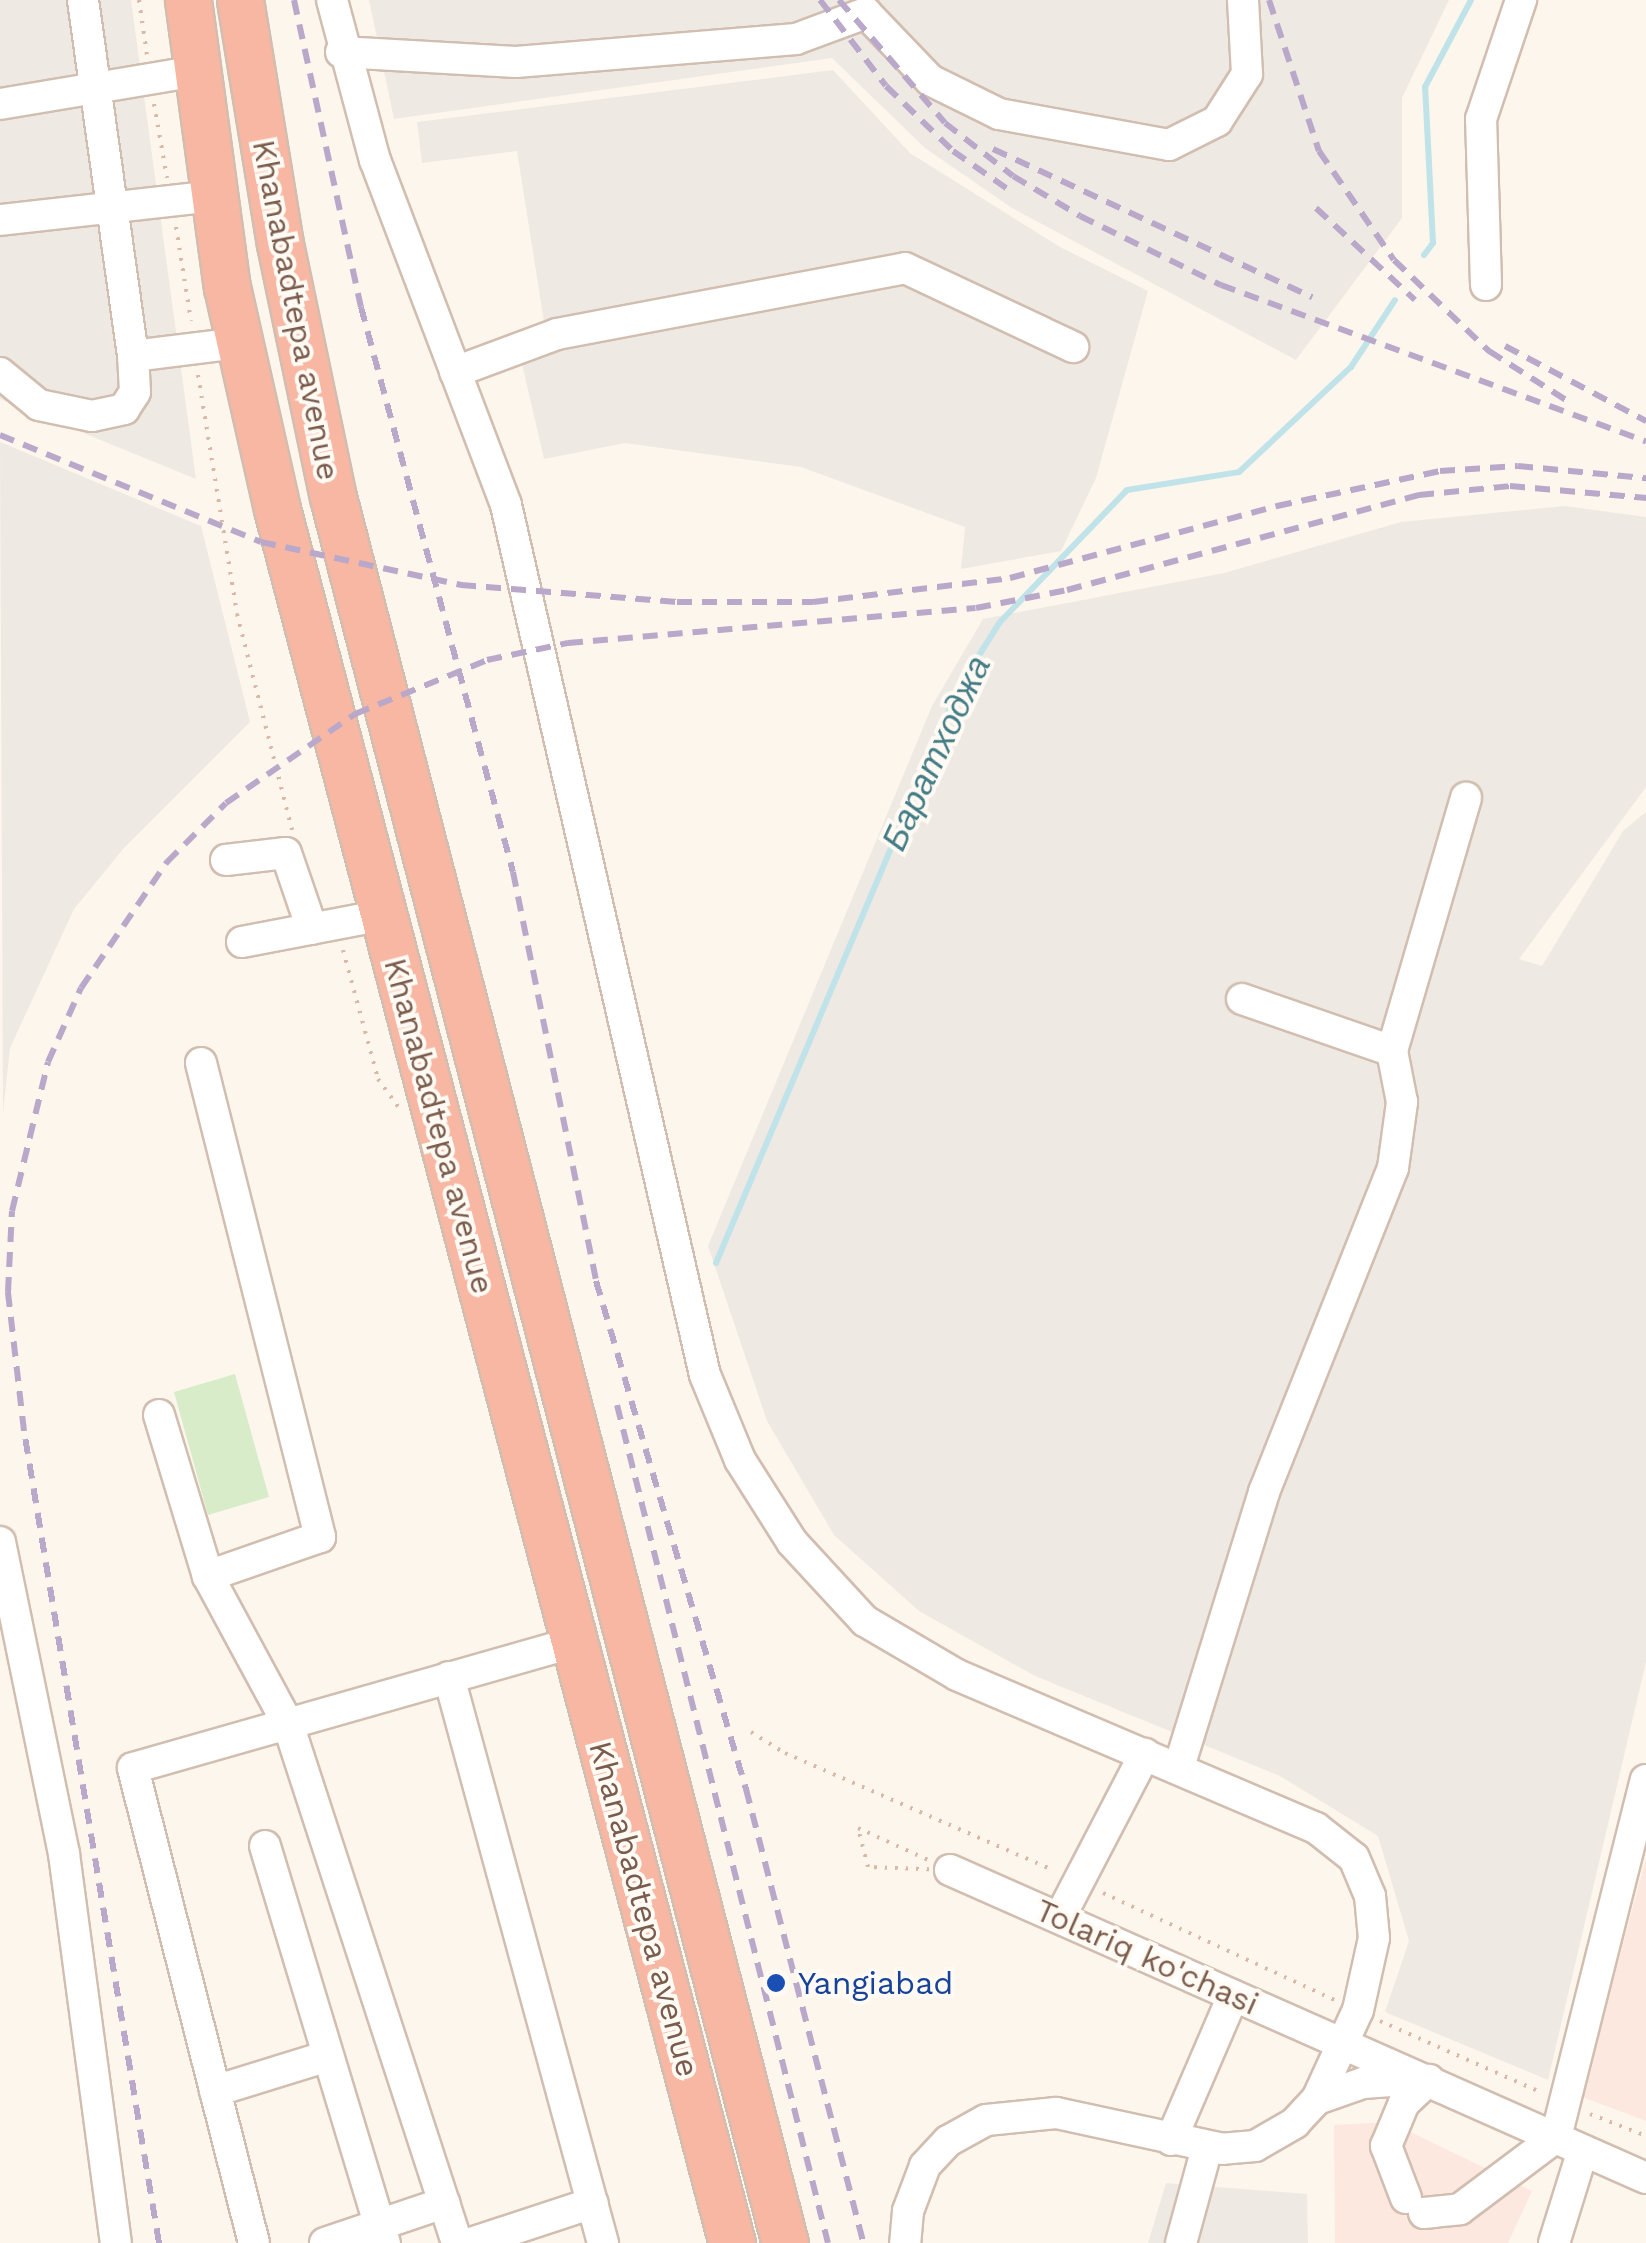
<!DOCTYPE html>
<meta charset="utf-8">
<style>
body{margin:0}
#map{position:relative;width:1646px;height:2243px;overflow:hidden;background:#fdf6ec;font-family:"Work Sans",sans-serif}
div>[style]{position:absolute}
.commercial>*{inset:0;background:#fde8e0}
.industrial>*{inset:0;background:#efe9e4}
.green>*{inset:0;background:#d8ecc9}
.stream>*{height:6px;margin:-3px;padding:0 3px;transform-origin:3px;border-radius:3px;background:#bfe3e8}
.path>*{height:4px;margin-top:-2px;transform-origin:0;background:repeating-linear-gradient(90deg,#d9b8a5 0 2.5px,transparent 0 10.5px)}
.roads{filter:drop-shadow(2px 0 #d1beb0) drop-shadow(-2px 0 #d1beb0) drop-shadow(0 2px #d1beb0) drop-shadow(0 -2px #d1beb0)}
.minor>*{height:30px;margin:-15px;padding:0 15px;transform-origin:15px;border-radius:15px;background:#fff}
.highway>*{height:45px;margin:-22.5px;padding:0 22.5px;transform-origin:22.5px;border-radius:22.5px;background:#f7b7a3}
.rail>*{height:6px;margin-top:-3px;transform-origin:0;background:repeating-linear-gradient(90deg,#b9a8c9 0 15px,transparent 0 25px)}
.dots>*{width:28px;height:28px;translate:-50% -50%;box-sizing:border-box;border:5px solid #fffaf3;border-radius:50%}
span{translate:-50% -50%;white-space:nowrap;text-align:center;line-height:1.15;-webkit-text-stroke:8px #fffaf3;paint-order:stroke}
.street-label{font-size:32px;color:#7a5c4d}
.transit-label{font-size:32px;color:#164399}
.left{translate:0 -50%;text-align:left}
.water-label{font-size:35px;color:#437c86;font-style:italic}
</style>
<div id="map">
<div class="commercial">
<i style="clip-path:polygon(1646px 1858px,1646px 2121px,1582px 2097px)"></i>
<i style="clip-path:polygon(1390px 2122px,1532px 2191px,1508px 2243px,1335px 2243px,1334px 2125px)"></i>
</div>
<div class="industrial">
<i style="clip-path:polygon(0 0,131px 0,196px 479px,0 399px)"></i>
<i style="clip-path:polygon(369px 0,1449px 0,1402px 98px,1402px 218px,1296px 360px,1012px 208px,925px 148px,832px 58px,394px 119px)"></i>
<i style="clip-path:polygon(833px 70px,910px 153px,1060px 247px,1148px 291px,1096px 478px,1061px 551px,961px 569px,965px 527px,801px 467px,625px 443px,544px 459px,522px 364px,549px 354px,517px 151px,422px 163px,417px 122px)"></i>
<i style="clip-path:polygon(0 442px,201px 526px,250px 722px,124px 848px,74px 909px,10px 1048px,3px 1113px)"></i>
<i style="clip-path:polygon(1565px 506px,1646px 517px,1646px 787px,1519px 959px,1542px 966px,1623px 831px,1646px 812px,1646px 1662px,1548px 2080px,1385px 2012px,1409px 1941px,1378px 1836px,1280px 1776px,1035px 1676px,919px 1611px,834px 1535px,767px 1421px,708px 1246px,932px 706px,983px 619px,1224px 573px,1401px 522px)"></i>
<i style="clip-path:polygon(1166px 2183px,1307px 2194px,1308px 2243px,1148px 2243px)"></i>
</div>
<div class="green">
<i style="clip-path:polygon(235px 1374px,269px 1497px,208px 1515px,174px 1392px)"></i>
</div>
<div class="stream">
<i style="left:1424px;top:255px;width:15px;rotate:-53deg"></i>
<i style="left:1433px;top:243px;width:156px;rotate:-92.9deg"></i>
<i style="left:1425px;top:87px;width:98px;rotate:-62.1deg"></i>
<i style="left:716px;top:1263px;width:625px;rotate:-67.13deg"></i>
<i style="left:959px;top:687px;width:77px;rotate:-57.8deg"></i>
<i style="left:1000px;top:622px;width:183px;rotate:-46.1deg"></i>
<i style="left:1127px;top:490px;width:113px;rotate:-9.1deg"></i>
<i style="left:1239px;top:472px;width:154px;rotate:-43.2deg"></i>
<i style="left:1351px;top:367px;width:80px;rotate:-56.7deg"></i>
</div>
<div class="path">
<i style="left:139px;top:0;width:56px;rotate:81.7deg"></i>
<i style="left:154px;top:104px;width:75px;rotate:80deg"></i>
<i style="left:176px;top:227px;width:95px;rotate:80.9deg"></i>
<i style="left:198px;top:375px;width:242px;rotate:80.7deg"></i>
<i style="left:237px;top:614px;width:223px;rotate:75.7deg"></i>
<i style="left:343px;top:950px;width:134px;rotate:74.8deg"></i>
<i style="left:378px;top:1079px;width:34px;rotate:54deg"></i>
<i style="left:751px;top:1732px;width:40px;rotate:32deg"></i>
<i style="left:785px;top:1753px;width:292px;rotate:23.6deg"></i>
<i style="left:858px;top:1828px;width:101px;rotate:24.5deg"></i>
<i style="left:950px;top:1870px;width:82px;rotate:-177.9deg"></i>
<i style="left:868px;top:1867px;width:40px;rotate:-104.4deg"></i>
<i style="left:1103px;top:1893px;width:255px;rotate:24.8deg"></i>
<i style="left:1380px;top:2021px;width:175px;rotate:23.9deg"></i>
<i style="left:1590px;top:2114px;width:60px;rotate:21.4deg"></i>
</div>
<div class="roads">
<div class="minor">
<i style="left:83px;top:0;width:359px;rotate:82deg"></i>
<i style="left:332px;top:0;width:166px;rotate:75deg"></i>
<i style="left:375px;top:160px;width:369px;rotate:69.2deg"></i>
<i style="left:506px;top:505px;width:892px;rotate:77.12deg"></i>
<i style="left:705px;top:1375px;width:92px;rotate:67.6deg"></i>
<i style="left:740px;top:1460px;width:97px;rotate:57.6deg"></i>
<i style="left:792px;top:1542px;width:108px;rotate:47.3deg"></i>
<i style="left:865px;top:1621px;width:107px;rotate:30.4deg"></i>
<i style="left:957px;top:1675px;width:390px;rotate:23.1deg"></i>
<i style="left:1316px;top:1828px;width:48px;rotate:38.3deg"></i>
<i style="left:1354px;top:1858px;width:41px;rotate:67.2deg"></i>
<i style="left:1370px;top:1896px;width:42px;rotate:84.6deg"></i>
<i style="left:1374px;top:1938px;width:74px;rotate:102.5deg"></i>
<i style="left:1358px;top:2010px;width:98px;rotate:114.7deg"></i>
<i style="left:1317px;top:2099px;width:33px;rotate:133deg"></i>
<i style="left:1295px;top:2123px;width:46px;rotate:150.1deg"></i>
<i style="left:1255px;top:2146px;width:32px;rotate:175deg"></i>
<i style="left:1223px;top:2149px;width:171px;rotate:-167.8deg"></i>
<i style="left:1056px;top:2113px;width:70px;rotate:174.3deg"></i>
<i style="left:986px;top:2120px;width:43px;rotate:151.1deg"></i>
<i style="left:948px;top:2141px;width:34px;rotate:133deg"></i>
<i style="left:925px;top:2166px;width:48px;rotate:110.7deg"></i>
<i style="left:908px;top:2211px;width:32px;rotate:95deg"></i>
<i style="left:341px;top:52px;width:175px;rotate:3.3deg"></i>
<i style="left:516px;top:62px;width:281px;rotate:-4.7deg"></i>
<i style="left:796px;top:39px;width:75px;rotate:-20.4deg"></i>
<i style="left:866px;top:13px;width:93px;rotate:46.3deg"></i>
<i style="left:930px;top:80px;width:77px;rotate:26.2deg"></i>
<i style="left:999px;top:114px;width:173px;rotate:10.3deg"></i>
<i style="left:1169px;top:145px;width:54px;rotate:-26.6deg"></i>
<i style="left:1217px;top:121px;width:56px;rotate:-57.4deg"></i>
<i style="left:1247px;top:74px;width:74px;rotate:-93.1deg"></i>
<i style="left:0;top:104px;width:200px;rotate:-9.5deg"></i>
<i style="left:0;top:220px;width:215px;rotate:-6.4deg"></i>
<i style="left:1486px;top:285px;width:166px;rotate:-91.7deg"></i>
<i style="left:1481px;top:119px;width:126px;rotate:-71.4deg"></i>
<i style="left:455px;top:372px;width:109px;rotate:-20.4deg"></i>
<i style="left:557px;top:334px;width:354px;rotate:-10.7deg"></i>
<i style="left:905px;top:268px;width:186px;rotate:25.2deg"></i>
<i style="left:0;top:373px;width:50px;rotate:39.4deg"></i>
<i style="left:39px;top:405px;width:54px;rotate:11.7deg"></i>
<i style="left:92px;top:416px;width:33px;rotate:-12deg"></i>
<i style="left:124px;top:409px;width:20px;rotate:-57deg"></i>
<i style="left:135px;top:392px;width:36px;rotate:-93deg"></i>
<i style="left:133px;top:356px;width:107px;rotate:-7deg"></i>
<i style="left:226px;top:860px;width:60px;rotate:-6.7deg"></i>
<i style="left:286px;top:853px;width:80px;rotate:71.1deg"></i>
<i style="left:242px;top:942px;width:144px;rotate:-10.8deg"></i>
<i style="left:1242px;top:999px;width:159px;rotate:19.1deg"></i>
<i style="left:201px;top:1063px;width:489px;rotate:75.9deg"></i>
<i style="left:320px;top:1537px;width:119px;rotate:160.8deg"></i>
<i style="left:159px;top:1415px;width:168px;rotate:73.1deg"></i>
<i style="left:208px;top:1576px;width:168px;rotate:61.6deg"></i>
<i style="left:288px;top:1724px;width:546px;rotate:71.96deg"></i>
<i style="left:0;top:1542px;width:318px;rotate:78.4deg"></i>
<i style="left:64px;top:1854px;width:392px;rotate:82.4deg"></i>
<i style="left:449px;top:1677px;width:587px;rotate:74.78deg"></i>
<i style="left:1179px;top:1767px;width:288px;rotate:-72.8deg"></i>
<i style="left:1264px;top:1492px;width:349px;rotate:-68.3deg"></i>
<i style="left:1393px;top:1168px;width:67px;rotate:-82.2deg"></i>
<i style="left:1402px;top:1102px;width:52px;rotate:-101.1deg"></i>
<i style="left:1392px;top:1051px;width:264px;rotate:-73.7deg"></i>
<i style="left:265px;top:1846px;width:415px;rotate:73.2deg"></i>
<i style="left:950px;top:1870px;width:761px;rotate:23.87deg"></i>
<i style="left:1060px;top:1917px;width:184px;rotate:-62.5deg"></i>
<i style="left:215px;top:2091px;width:118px;rotate:-17.2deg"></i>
<i style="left:1317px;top:2099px;width:49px;rotate:-19.2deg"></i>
<i style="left:1363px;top:2083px;width:57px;rotate:-4deg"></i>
<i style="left:1171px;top:2140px;width:157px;rotate:-66.7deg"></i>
<i style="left:1406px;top:2198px;width:56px;rotate:-111deg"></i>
<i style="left:1386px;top:2146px;width:47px;rotate:-67.3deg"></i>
<i style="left:1404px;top:2103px;width:34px;rotate:-43deg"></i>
<i style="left:1424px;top:2213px;width:36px;rotate:-6deg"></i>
<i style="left:1460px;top:2209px;width:120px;rotate:-36.9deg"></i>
<i style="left:1556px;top:2137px;width:368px;rotate:-75.9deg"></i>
<i style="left:254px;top:2243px;width:490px;rotate:-104.3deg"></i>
<i style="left:133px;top:1768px;width:459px;rotate:-15.9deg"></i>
<i style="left:325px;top:2243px;width:126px;rotate:-18.6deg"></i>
<i style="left:471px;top:2243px;width:128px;rotate:-18.2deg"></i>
<i style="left:1181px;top:2243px;width:98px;rotate:-74.7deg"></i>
<i style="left:1554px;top:2243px;width:97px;rotate:-72.7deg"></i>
</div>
<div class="highway">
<i style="left:188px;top:0;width:290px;rotate:82.3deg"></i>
<i style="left:227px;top:287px;width:228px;rotate:77.3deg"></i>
<i style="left:277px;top:509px;width:1793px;rotate:75.3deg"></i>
<i style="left:240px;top:0;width:247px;rotate:80.7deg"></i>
<i style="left:280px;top:244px;width:258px;rotate:78.2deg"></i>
<i style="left:333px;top:497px;width:1804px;rotate:75.49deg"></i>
</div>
</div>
<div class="rail">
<i style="left:294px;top:0;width:314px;rotate:77.7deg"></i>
<i style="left:361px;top:307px;width:585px;rotate:74.94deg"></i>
<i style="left:513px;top:872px;width:417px;rotate:78.5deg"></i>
<i style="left:596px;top:1281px;width:530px;rotate:73.55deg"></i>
<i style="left:746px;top:1789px;width:469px;rotate:75.5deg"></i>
<i style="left:820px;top:0;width:108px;rotate:52.5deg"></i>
<i style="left:886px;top:86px;width:93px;rotate:44.1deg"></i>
<i style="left:953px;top:151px;width:68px;rotate:34.9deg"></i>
<i style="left:839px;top:0;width:162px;rotate:49.2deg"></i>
<i style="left:945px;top:123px;width:86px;rotate:37.9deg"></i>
<i style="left:1013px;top:176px;width:78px;rotate:30.8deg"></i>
<i style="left:1080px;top:216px;width:157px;rotate:26.1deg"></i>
<i style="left:1221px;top:285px;width:453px;rotate:20.2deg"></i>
<i style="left:1269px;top:0;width:159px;rotate:71.7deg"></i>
<i style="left:1319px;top:151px;width:132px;rotate:55.5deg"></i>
<i style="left:1394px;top:260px;width:132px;rotate:43.8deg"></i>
<i style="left:1489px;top:351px;width:91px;rotate:32.5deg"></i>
<i style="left:993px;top:149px;width:352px;rotate:24.9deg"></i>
<i style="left:1316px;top:208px;width:135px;rotate:42.9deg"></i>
<i style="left:1505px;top:346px;width:160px;rotate:28deg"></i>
<i style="left:0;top:435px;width:282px;rotate:22.3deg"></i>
<i style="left:261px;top:542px;width:205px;rotate:12.1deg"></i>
<i style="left:461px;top:585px;width:217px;rotate:4.5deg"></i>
<i style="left:677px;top:602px;width:136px"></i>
<i style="left:813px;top:602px;width:198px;rotate:-6.9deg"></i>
<i style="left:1010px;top:578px;width:277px;rotate:-15.1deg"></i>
<i style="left:1277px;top:506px;width:167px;rotate:-12.1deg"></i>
<i style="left:1440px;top:471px;width:78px;rotate:-3.7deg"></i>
<i style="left:1518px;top:466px;width:129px;rotate:5.4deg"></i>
<i style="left:617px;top:1405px;width:864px;rotate:75.87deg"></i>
<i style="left:159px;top:2243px;width:823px;rotate:-99.44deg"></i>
<i style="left:24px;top:1431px;width:140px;rotate:-96.6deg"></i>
<i style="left:8px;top:1292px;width:81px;rotate:-87.2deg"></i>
<i style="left:12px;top:1211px;width:153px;rotate:-76.4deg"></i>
<i style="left:48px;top:1062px;width:81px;rotate:-66deg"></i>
<i style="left:81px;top:988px;width:153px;rotate:-55.7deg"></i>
<i style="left:167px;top:862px;width:83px;rotate:-45deg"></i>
<i style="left:226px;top:803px;width:157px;rotate:-34.6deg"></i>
<i style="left:355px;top:714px;width:143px;rotate:-22.2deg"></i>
<i style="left:487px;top:660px;width:83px;rotate:-11.9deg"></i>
<i style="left:568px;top:643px;width:409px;rotate:-4.9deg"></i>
<i style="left:976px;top:608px;width:93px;rotate:-11.2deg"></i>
<i style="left:1067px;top:590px;width:365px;rotate:-15.1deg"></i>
<i style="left:1419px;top:495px;width:91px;rotate:-5.6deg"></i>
<i style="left:1510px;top:486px;width:137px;rotate:5deg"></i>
</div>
<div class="dots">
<i style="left:776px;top:1983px;background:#1a4fb4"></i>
</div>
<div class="street-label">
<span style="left:296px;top:310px;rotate:79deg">Khanabadtepa avenue</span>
<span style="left:439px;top:1126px;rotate:75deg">Khanabadtepa avenue</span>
<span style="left:644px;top:1909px;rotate:75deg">Khanabadtepa avenue</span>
<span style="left:1147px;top:1957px;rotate:24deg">Tolariq ko'chasi</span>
</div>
<div class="transit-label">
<span class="left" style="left:798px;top:1983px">Yangiabad</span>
</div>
<div class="water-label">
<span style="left:936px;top:753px;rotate:-65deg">Баратходжа</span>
</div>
</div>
